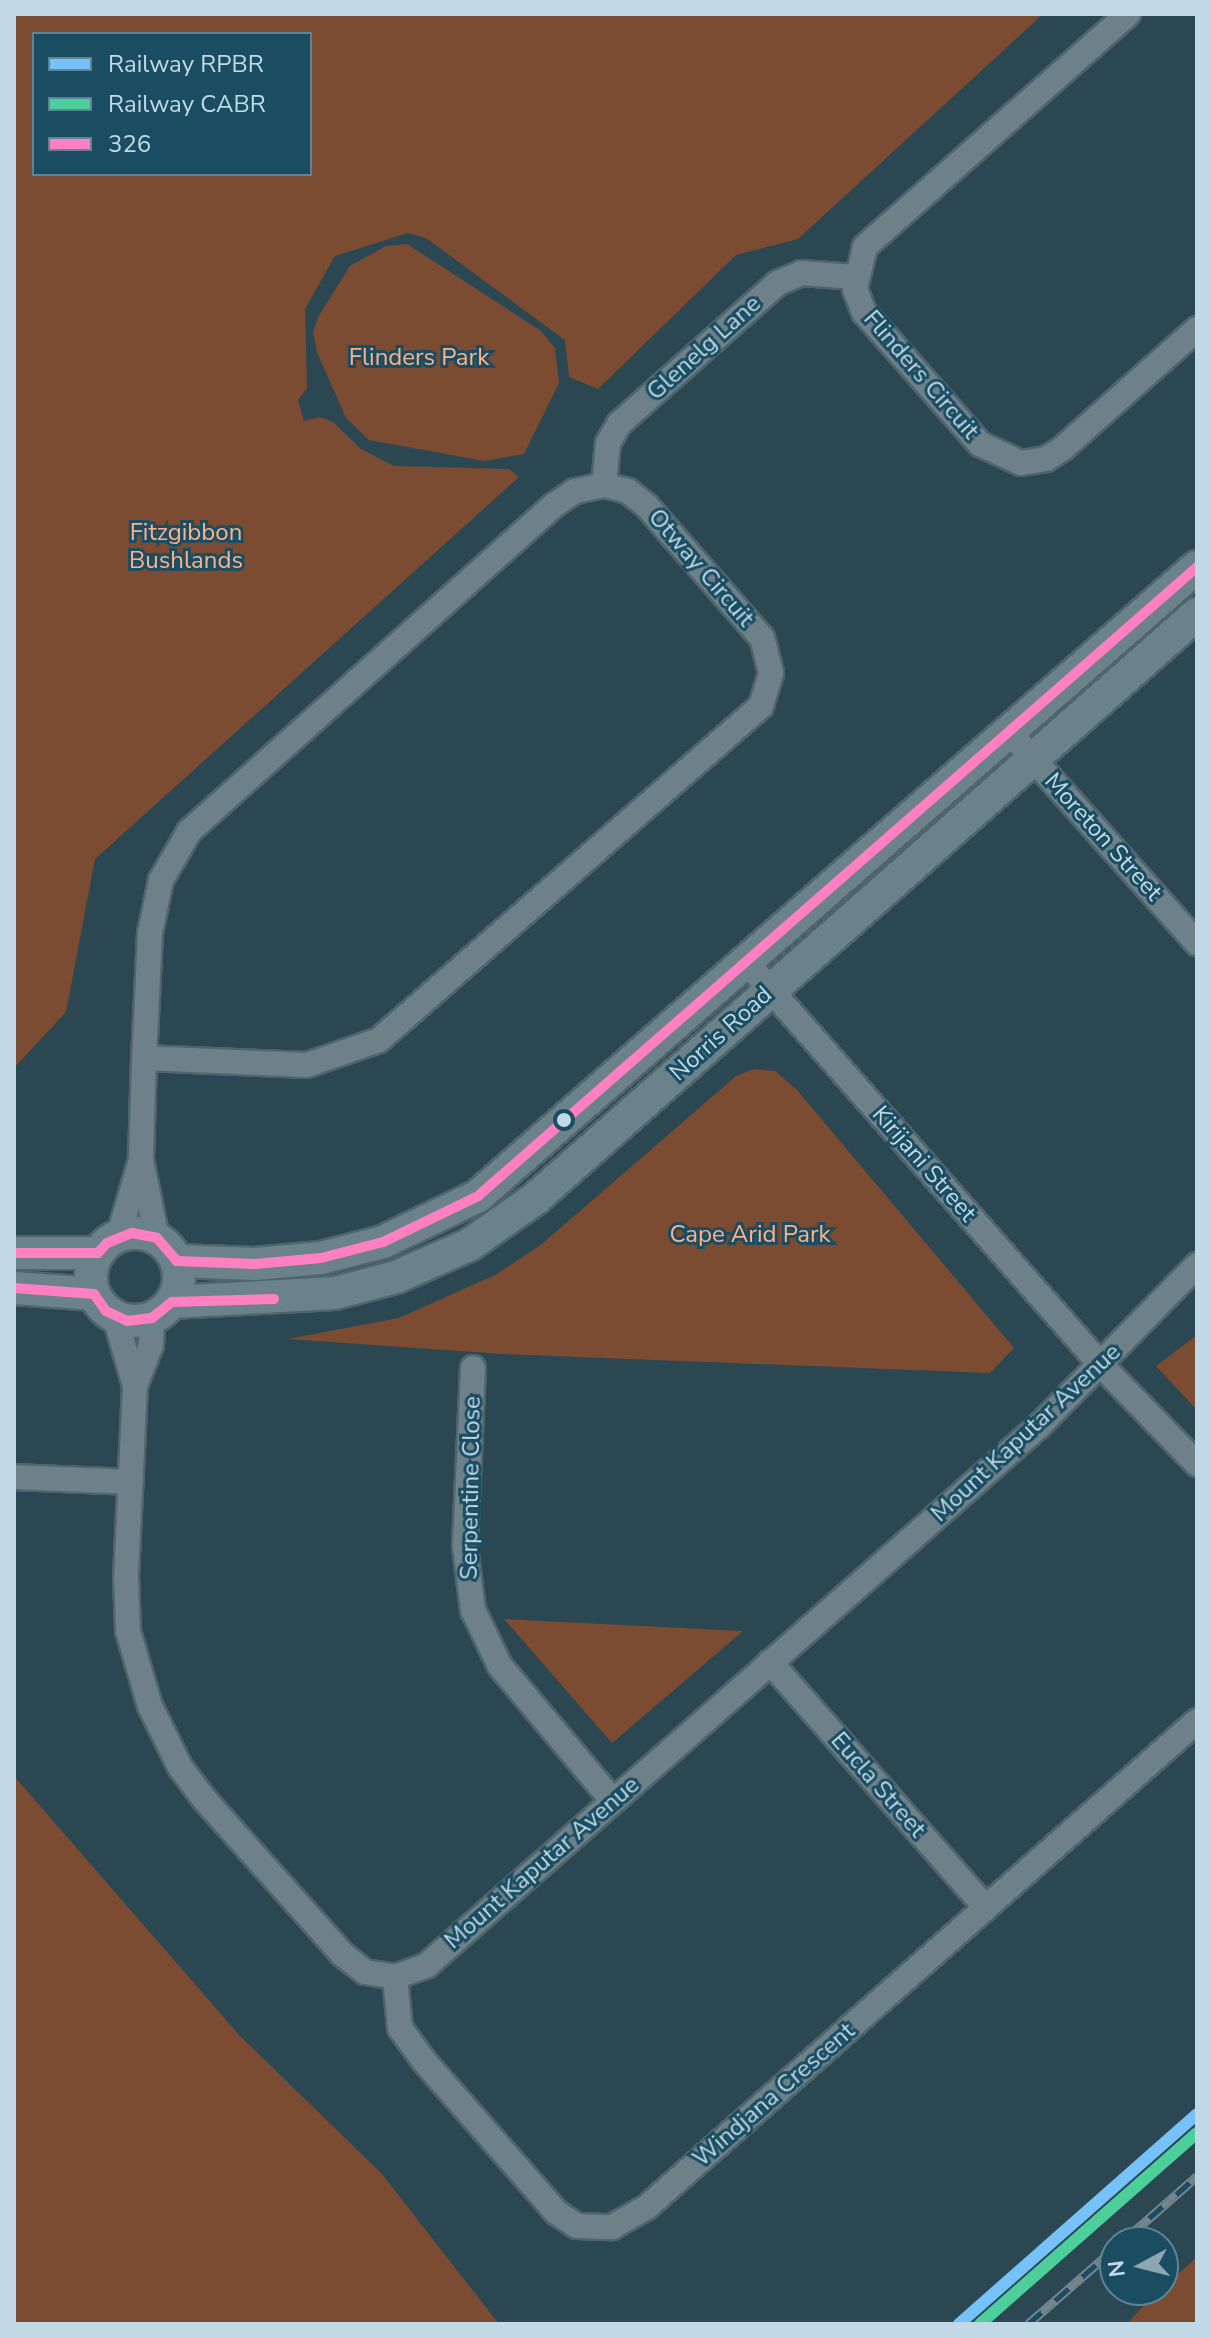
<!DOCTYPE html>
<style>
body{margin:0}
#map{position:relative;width:1211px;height:2338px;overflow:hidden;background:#2b4752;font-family:"Nunito Sans",sans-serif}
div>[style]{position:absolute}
.green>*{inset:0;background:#7b4c32}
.roads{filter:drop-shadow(2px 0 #4f656d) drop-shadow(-2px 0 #4f656d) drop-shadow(0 2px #4f656d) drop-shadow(0 -2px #4f656d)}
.minor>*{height:24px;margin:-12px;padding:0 12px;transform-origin:12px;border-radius:12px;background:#6e8189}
.secondary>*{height:32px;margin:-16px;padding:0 16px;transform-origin:16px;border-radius:16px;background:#6c828b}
.secondary>.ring{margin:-16px;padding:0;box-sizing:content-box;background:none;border:32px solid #6c828b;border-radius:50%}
.rail>*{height:9px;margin-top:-4.5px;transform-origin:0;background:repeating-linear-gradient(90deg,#1b4d62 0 18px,#74858d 0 36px);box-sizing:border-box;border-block:2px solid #74858d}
.bus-1>*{height:10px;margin:-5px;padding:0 5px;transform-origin:5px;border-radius:5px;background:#ff80c0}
.rail-1>*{height:12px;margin:-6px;padding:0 6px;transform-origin:6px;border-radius:6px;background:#75c2f8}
.rail-2>*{height:12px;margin:-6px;padding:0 6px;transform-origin:6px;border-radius:6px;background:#4dcf9c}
.dots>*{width:22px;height:22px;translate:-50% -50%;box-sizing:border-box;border:4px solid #1b4d62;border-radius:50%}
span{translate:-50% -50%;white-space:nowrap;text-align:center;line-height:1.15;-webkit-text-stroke:6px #1b4d62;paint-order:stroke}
.street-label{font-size:24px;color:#c0d9e5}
.park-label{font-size:24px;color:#fcb189}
.frame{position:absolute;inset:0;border:16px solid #c0d9e5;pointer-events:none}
.legend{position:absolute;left:32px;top:32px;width:280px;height:144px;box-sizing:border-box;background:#1b4d62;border:2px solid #5d8596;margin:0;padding:10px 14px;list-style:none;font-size:24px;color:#c0d9e5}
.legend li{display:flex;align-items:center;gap:16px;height:40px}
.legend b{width:40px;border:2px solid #5d8596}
.north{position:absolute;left:1099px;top:2226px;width:80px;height:80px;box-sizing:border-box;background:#1b4d62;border:2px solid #5d8596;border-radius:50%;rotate:263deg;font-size:22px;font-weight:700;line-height:32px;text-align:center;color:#c0d9e5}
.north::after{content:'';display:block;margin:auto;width:28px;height:36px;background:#8ca6b2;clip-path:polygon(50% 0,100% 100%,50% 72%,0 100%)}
</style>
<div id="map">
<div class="green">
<i style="clip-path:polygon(evenodd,14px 14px,1043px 14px,798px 239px,736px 255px,598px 389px,569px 377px,565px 340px,426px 238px,408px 233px,335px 256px,305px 309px,307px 388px,298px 400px,304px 421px,320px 417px,333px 422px,361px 449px,394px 466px,509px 469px,519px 477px,95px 859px,66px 1012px,14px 1068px,14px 14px,310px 34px,310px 174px,34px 174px,34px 34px,310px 34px)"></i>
<i style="clip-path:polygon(407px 244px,541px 331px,555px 348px,559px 383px,524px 454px,484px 461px,369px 440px,346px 418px,317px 352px,313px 333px,318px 317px,350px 266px,386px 246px)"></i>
<i style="clip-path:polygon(754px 1069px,775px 1071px,797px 1090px,1014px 1348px,990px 1373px,503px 1354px,288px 1339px,399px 1318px,497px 1274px,542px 1244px,736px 1076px)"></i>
<i style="clip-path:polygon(1197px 1335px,1197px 1410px,1156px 1366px)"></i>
<i style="clip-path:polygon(504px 1619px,743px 1631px,612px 1743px)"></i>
<i style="clip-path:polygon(14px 1776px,240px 2036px,382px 2174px,499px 2324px,14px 2324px)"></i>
<i style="clip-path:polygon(1197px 2257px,1197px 2324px,1127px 2324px,1149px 2300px)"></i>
</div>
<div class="roads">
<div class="minor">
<i style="left:1128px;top:14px;width:351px;rotate:138.5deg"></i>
<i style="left:865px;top:247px;width:43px;rotate:103.4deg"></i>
<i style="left:855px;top:289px;width:25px;rotate:69deg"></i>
<i style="left:864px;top:312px;width:176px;rotate:48.7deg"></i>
<i style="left:980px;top:444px;width:45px;rotate:24.9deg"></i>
<i style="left:1021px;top:463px;width:25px;rotate:-9deg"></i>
<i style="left:1046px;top:459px;width:19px;rotate:-32deg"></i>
<i style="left:1062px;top:449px;width:181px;rotate:-41.6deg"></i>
<i style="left:604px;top:485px;width:42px;rotate:-84.6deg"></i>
<i style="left:608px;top:443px;width:22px;rotate:-60deg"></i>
<i style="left:619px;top:424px;width:213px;rotate:-41.6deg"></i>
<i style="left:778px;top:283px;width:25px;rotate:-23deg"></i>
<i style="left:801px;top:273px;width:54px;rotate:4.2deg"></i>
<i style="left:1009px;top:732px;width:283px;rotate:48.3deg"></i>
<i style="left:747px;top:963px;width:536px;rotate:48.63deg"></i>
<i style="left:1101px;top:1365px;width:138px;rotate:45.9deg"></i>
<i style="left:144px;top:1058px;width:163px;rotate:2.5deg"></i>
<i style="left:307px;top:1065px;width:76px;rotate:-19.1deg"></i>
<i style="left:379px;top:1040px;width:507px;rotate:-41.16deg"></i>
<i style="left:761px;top:706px;width:34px;rotate:-73deg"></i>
<i style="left:771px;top:673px;width:36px;rotate:-104deg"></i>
<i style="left:762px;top:638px;width:175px;rotate:-131.1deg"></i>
<i style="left:647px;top:506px;width:24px;rotate:-142deg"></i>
<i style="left:628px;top:491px;width:25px;rotate:-166deg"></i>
<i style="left:604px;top:485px;width:30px;rotate:168deg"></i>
<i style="left:575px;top:491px;width:27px;rotate:146deg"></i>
<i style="left:553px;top:506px;width:487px;rotate:138.2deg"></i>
<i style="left:190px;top:830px;width:58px;rotate:120.1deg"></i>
<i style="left:161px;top:880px;width:54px;rotate:101.7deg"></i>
<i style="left:150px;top:933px;width:125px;rotate:92.7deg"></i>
<i style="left:144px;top:1058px;width:102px;rotate:91.7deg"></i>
<i style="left:141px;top:1160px;width:80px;rotate:78.4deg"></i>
<i style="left:119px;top:1235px;width:78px;rotate:-73.7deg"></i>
<i style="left:115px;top:1317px;width:72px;rotate:73.8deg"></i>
<i style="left:152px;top:1318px;width:27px;rotate:92deg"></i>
<i style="left:151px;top:1345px;width:44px;rotate:111.3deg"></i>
<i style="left:135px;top:1386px;width:190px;rotate:92.7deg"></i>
<i style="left:126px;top:1576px;width:55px;rotate:87.9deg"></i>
<i style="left:128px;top:1631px;width:78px;rotate:73.7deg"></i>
<i style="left:150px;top:1706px;width:68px;rotate:63.8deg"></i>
<i style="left:180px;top:1767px;width:41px;rotate:52.9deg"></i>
<i style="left:205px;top:1800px;width:206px;rotate:48.3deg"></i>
<i style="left:342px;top:1954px;width:29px;rotate:38deg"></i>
<i style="left:365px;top:1972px;width:30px;rotate:9deg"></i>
<i style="left:395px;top:1977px;width:33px;rotate:-20deg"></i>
<i style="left:426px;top:1966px;width:645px;rotate:-41.35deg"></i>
<i style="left:910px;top:1540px;width:172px;rotate:-41.5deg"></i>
<i style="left:1039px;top:1426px;width:226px;rotate:-45.5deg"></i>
<i style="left:473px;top:1368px;width:179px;rotate:92.6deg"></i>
<i style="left:465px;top:1547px;width:64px;rotate:82.8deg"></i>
<i style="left:473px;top:1610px;width:62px;rotate:64.3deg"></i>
<i style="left:500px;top:1666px;width:176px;rotate:50.1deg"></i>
<i style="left:14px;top:1477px;width:117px;rotate:2.4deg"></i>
<i style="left:770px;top:1662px;width:327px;rotate:48.7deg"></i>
<i style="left:395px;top:1977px;width:51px;rotate:84.4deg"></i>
<i style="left:400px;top:2028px;width:41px;rotate:54deg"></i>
<i style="left:424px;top:2061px;width:201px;rotate:48.8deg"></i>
<i style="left:556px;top:2212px;width:25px;rotate:34deg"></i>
<i style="left:577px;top:2226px;width:35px;rotate:2deg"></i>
<i style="left:612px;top:2227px;width:40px;rotate:-29.7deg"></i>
<i style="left:647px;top:2207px;width:734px;rotate:-41.46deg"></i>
</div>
<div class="secondary">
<i class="ring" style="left:91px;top:1233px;width:56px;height:56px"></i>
<i style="left:14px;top:1253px;width:84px"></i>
<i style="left:177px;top:1261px;width:78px;rotate:2.2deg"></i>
<i style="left:255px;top:1264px;width:66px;rotate:-5.2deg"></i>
<i style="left:321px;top:1258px;width:64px;rotate:-14.5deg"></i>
<i style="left:383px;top:1242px;width:106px;rotate:-25.8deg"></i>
<i style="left:478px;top:1196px;width:955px;rotate:-41.18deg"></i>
<i style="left:14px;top:1288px;width:80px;rotate:4.3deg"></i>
<i style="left:172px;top:1302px;width:163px;rotate:-3.2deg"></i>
<i style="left:335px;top:1293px;width:63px;rotate:-14.7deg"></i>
<i style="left:396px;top:1277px;width:80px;rotate:-23.7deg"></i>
<i style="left:469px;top:1245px;width:82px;rotate:-35deg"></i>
<i style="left:536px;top:1198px;width:882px;rotate:-41.46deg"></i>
</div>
</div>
<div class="rail">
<i style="left:1122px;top:2242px;width:100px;rotate:-41.3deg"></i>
<i style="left:1028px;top:2324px;width:116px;rotate:-41.1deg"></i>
</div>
<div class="bus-1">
<i style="left:14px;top:1253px;width:84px"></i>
<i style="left:98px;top:1253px;width:13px;rotate:-48deg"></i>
<i style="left:107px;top:1243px;width:27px;rotate:-22deg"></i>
<i style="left:132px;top:1233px;width:25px;rotate:11deg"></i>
<i style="left:157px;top:1238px;width:30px;rotate:49deg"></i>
<i style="left:177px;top:1261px;width:78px;rotate:2.2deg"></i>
<i style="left:255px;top:1264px;width:66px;rotate:-5.2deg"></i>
<i style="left:321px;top:1258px;width:64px;rotate:-14.5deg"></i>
<i style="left:383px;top:1242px;width:106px;rotate:-25.8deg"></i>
<i style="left:478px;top:1196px;width:955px;rotate:-41.18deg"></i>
<i style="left:14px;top:1288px;width:80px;rotate:4.3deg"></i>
<i style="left:94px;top:1294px;width:21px;rotate:55deg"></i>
<i style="left:106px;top:1311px;width:23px;rotate:25deg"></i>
<i style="left:127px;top:1321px;width:25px;rotate:-7deg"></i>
<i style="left:152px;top:1318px;width:26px;rotate:-39deg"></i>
<i style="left:172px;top:1302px;width:102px;rotate:-1.7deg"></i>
</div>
<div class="rail-1">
<i style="left:959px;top:2324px;width:317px;rotate:-41.4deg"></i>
</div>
<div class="rail-2">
<i style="left:980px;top:2324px;width:289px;rotate:-41.4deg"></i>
</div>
<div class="dots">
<i style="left:564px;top:1120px;background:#c0d9e5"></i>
</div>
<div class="street-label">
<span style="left:704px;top:348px;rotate:-42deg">Glenelg Lane</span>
<span style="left:921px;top:375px;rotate:49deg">Flinders Circuit</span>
<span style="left:701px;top:568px;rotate:49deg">Otway Circuit</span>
<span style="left:1103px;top:837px;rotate:48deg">Moreton Street</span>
<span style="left:721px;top:1034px;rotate:-42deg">Norris Road</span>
<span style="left:924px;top:1164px;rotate:49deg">Kirijani Street</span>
<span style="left:1026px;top:1433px;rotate:-43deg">Mount Kaputar Avenue</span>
<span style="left:471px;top:1488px;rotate:-89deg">Serpentine Close</span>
<span style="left:878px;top:1785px;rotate:49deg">Eucla Street</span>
<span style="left:542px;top:1863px;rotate:-41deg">Mount Kaputar Avenue</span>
<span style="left:774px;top:2095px;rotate:-41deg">Windjana Crescent</span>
</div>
<div class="park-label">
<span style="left:419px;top:358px">Flinders Park</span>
<span style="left:186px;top:547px">Fitzgibbon<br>Bushlands</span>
<span style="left:750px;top:1235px">Cape Arid Park</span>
</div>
<div class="frame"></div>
<ul class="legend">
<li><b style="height:10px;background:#75c2f8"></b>Railway RPBR</li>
<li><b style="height:10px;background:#4dcf9c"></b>Railway CABR</li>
<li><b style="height:10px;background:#ff80c0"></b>326</li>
</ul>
<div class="north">N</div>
</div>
